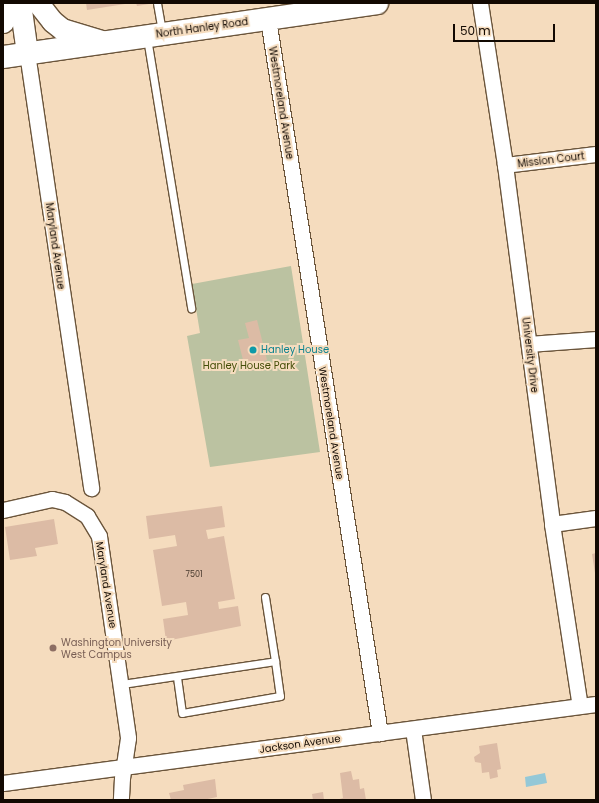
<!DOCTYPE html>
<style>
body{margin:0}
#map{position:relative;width:599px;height:803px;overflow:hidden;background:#f5dcbe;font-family:Poppins,sans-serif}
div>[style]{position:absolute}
.green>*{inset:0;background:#bbc2a1}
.water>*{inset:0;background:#94c8d7}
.building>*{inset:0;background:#dcbba5}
.roads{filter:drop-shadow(1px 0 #6b553b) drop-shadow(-1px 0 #6b553b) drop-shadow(0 1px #6b553b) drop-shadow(0 -1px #6b553b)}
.service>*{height:7px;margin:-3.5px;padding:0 3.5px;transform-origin:3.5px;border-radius:3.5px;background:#fff}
.minor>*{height:15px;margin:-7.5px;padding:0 7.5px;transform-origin:7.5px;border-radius:7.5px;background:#fff}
.secondary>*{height:21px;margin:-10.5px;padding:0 10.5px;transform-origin:10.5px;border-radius:10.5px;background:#fff}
.primary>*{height:22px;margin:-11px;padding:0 11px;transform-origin:11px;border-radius:11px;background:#fff}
.dots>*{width:11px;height:11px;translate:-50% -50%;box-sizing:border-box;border:2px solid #f5dcbe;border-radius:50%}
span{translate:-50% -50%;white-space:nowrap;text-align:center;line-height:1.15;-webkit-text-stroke:4px #f5dcbe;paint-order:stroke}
.number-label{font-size:8px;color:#44362b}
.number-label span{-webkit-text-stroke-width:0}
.street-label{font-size:10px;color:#120902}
.culture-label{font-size:10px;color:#0d838f}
.left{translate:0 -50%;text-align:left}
.park-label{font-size:10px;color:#444e08}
.education-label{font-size:10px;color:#785e54}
.frame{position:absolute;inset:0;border:4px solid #120902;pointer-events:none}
.scale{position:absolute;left:453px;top:24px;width:102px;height:18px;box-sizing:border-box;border:2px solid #120902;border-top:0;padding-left:5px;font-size:12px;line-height:14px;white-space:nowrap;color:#120902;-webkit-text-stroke:3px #f5dcbe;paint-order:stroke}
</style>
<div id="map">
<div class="green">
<i style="clip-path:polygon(291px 266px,320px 452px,210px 467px,187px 336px,200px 333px,192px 284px)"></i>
</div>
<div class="water">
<i style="clip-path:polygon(545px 773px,547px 783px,526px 787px,525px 777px)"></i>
</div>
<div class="building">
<i style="clip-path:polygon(86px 3px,125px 3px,125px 4px,87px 10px)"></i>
<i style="clip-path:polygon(136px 3px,149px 3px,149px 4px,137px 6px)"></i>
<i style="clip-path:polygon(257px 320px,267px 360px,264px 361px,266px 367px,250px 371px,248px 363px,244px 364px,238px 340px,249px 338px,245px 323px)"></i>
<i style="clip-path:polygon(222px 506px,225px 527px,206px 530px,208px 539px,224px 536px,235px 599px,218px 602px,219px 609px,238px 606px,241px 626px,166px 641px,163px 619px,188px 615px,186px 602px,162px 606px,153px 550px,177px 546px,175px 535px,149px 539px,146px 516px)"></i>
<i style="clip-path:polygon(54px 519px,58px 544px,35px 548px,37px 556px,10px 560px,5px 527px)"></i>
<i style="clip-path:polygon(596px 553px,596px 573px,595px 573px,592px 554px)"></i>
<i style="clip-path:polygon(497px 743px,501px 769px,497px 770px,498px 777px,490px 779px,489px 772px,482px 773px,481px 763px,475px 762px,474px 757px,480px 753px,479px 746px)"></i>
<i style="clip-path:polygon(351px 771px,353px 780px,359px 779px,360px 789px,364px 788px,366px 800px,336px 800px,343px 798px,340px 773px)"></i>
<i style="clip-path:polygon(215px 779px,217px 797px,203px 800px,171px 800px,169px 793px,184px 790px,183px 785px)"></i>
<i style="clip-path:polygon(323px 792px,324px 800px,313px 800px,312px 794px)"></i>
</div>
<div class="roads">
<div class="service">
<i style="left:157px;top:3px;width:29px;rotate:80deg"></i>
<i style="left:147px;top:38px;width:274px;rotate:80.7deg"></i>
<i style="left:265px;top:597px;width:65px;rotate:81.1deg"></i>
<i style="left:122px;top:684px;width:155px;rotate:-8.5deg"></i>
<i style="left:275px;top:661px;width:35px;rotate:82deg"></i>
<i style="left:280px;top:696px;width:99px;rotate:170.2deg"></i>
<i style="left:182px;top:713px;width:37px;rotate:-98deg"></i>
</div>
<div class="minor">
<i style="left:480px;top:3px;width:164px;rotate:81.2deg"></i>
<i style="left:505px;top:165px;width:362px;rotate:82.5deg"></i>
<i style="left:552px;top:524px;width:184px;rotate:81.3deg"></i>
<i style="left:268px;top:19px;width:723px;rotate:81.09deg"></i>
<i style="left:27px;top:53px;width:440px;rotate:81.6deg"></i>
<i style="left:505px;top:165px;width:92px;rotate:-6.9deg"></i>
<i style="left:529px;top:344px;width:67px;rotate:-4.3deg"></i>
<i style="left:3px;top:510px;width:50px;rotate:-12.7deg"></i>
<i style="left:52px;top:499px;width:13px;rotate:13deg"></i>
<i style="left:65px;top:502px;width:26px;rotate:32deg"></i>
<i style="left:87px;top:516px;width:23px;rotate:59deg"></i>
<i style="left:99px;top:536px;width:204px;rotate:81.8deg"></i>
<i style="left:128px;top:738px;width:40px;rotate:98.5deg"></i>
<i style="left:122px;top:778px;width:22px;rotate:93deg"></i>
<i style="left:552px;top:524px;width:44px;rotate:-7.8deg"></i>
<i style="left:413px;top:729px;width:72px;rotate:82deg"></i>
<i style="left:3px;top:783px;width:598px;rotate:-7.59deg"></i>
</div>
<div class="secondary">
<i style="left:20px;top:3px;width:50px;rotate:82deg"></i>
<i style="left:38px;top:3px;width:23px;rotate:52deg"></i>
<i style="left:52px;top:21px;width:13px;rotate:39deg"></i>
<i style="left:62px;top:29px;width:45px;rotate:16.8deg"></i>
<i style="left:3px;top:22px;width:20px;rotate:-72deg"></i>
</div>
<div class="primary">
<i style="left:3px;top:57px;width:378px;rotate:-8.2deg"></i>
</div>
</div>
<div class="dots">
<i style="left:253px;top:350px;background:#0f9aa8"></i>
<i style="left:53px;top:648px;background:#8d6e63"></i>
</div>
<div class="number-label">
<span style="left:194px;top:575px">7501</span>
</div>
<div class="street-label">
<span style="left:202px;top:28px;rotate:-8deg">North Hanley Road</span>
<span style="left:281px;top:103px;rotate:81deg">Westmoreland Avenue</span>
<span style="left:551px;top:160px;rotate:-7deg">Mission Court</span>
<span style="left:55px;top:246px;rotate:82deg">Maryland Avenue</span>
<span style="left:530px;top:355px;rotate:83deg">University Drive</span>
<span style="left:331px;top:423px;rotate:81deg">Westmoreland Avenue</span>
<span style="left:106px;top:585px;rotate:81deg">Maryland Avenue</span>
<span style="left:300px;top:744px;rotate:-8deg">Jackson Avenue</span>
</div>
<div class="culture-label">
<span class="left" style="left:261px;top:350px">Hanley House</span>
</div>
<div class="park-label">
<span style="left:249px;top:366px">Hanley House Park</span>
</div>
<div class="education-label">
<span class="left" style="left:61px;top:648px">Washington University<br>West Campus</span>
</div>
<div class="frame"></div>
<div class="scale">50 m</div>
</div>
